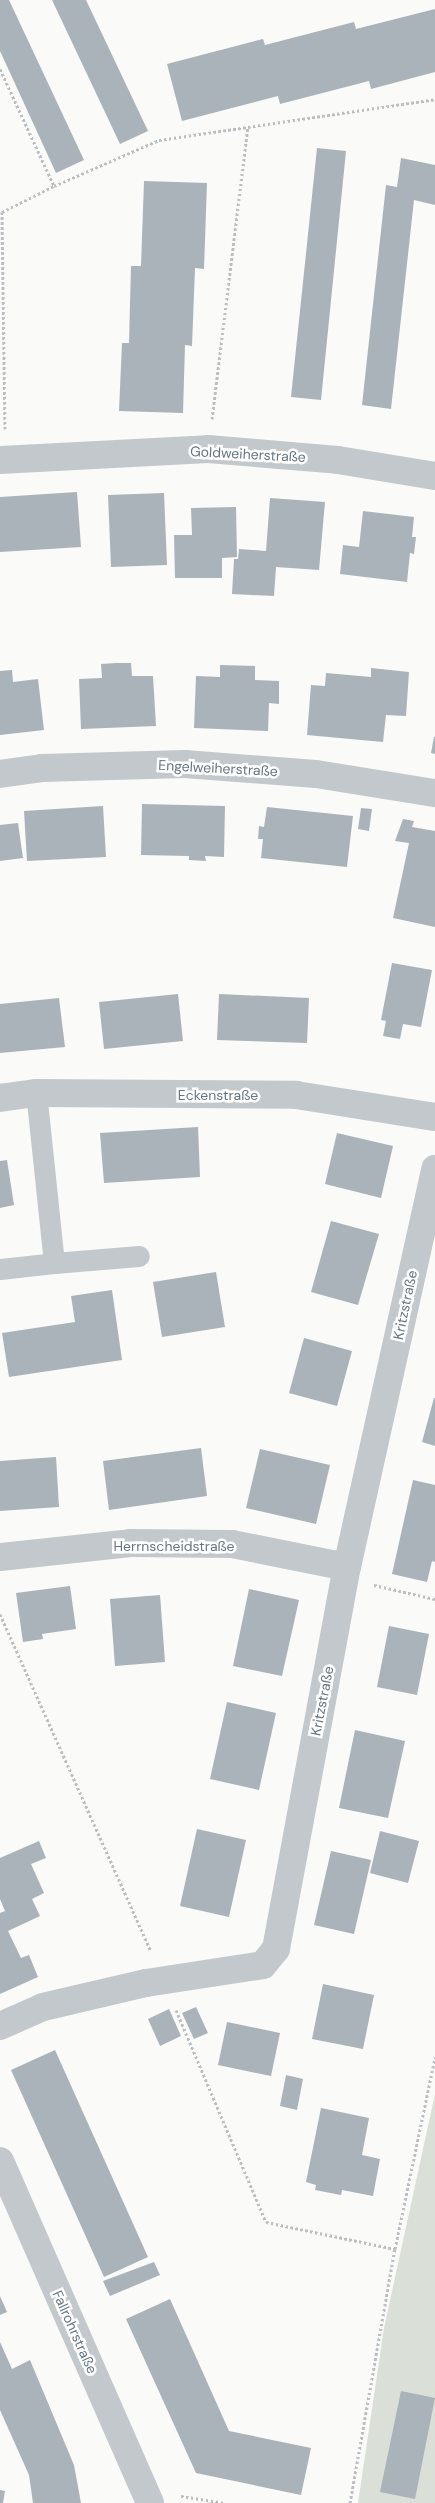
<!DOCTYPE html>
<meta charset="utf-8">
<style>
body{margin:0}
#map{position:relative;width:435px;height:2503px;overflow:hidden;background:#fafaf8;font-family:"DM Sans",sans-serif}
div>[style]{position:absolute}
.green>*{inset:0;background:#dadfd7}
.building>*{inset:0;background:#aab3b9}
.path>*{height:3px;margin-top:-1.5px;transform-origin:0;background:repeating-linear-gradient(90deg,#bbbfc2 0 2.5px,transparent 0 5px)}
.lane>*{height:21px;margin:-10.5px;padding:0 10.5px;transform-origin:10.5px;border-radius:10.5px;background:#c3c8cc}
.street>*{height:28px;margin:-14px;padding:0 14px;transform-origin:14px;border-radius:14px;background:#c3c8cc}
span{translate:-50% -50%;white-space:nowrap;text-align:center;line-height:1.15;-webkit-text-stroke:5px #fff;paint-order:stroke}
.street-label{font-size:14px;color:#657683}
</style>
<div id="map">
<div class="green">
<i style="clip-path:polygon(435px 2094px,435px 2503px,358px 2503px,384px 2328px)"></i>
</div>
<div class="building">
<i style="clip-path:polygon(0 0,9px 0,84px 160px,56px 173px,0 51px)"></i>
<i style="clip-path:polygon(52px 0,86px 0,148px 131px,120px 144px)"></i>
<i style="clip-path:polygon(435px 9px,435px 72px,371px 89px,369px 81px,280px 104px,278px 96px,182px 121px,167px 64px,263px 39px,265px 45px,354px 22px,356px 29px)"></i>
<i style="clip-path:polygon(317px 148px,346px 151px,321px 400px,291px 397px)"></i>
<i style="clip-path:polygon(401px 158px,435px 165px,435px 205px,414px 200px,391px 409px,362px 405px,386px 185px,397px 187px)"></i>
<i style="clip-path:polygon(144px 181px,207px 183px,204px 269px,195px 268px,192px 346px,185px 345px,183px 413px,119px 411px,122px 343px,129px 343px,131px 266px,141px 266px)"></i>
<i style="clip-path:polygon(77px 492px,81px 547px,0 552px,0 497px)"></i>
<i style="clip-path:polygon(164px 493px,167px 565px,111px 567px,108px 495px)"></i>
<i style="clip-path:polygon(270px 498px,325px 502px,319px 570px,276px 567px,274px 596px,232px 594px,234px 559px,238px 559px,239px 549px,266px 551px)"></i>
<i style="clip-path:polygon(236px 507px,237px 557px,222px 558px,222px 578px,175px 578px,174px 535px,192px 535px,191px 508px)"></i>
<i style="clip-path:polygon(363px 511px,414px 517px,412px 537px,416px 537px,414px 554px,410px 553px,407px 582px,340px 574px,343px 545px,359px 547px)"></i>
<i style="clip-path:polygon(116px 663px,131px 663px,132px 676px,153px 676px,156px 726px,81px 729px,79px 679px,102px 678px,101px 664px)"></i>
<i style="clip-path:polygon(220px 665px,255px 666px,255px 680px,279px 681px,279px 704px,269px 703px,268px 731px,194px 728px,196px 676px,220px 677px)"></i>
<i style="clip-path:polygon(371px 668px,409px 672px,406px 716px,386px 715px,383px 742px,307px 735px,311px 685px,325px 686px,326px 673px,371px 677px)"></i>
<i style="clip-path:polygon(12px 670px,13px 682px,38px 679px,44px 730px,0 735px,0 671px)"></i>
<i style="clip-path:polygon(434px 737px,435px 737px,435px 754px,431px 753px)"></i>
<i style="clip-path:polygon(142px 804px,225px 806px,224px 857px,205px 856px,206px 861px,189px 860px,189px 856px,141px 855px)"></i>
<i style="clip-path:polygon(103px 806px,106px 857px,27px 861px,24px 811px)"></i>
<i style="clip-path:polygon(267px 807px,353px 816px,347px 867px,261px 858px,263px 839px,258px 839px,259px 826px,264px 827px)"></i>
<i style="clip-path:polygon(361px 808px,372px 809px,369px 831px,358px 829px)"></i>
<i style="clip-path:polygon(403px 819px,414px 821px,412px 827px,435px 831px,435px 927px,393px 918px,409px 843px,395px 841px)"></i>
<i style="clip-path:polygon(18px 823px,23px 858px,0 861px,0 825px)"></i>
<i style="clip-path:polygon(392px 963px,432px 970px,421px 1027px,403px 1024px,400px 1039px,383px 1036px,386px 1021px,381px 1020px)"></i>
<i style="clip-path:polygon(178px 994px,183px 1041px,104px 1049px,99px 1002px)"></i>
<i style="clip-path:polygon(219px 994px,309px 998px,307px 1043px,217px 1040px)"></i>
<i style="clip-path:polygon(59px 998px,65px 1047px,0 1053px,0 1004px)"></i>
<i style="clip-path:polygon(198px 1127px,200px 1177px,104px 1183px,100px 1133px)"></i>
<i style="clip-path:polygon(337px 1133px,393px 1146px,381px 1198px,325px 1184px)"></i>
<i style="clip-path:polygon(7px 1160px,14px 1205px,0 1208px,0 1161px)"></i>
<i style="clip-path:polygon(331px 1221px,379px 1234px,358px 1305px,311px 1292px)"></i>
<i style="clip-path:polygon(216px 1272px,225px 1327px,162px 1337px,153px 1282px)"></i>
<i style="clip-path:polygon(112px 1290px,122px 1360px,9px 1377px,2px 1333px,75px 1322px,71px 1296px)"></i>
<i style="clip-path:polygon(304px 1338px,352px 1351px,337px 1406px,289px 1393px)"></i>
<i style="clip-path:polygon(434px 1398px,435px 1398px,435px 1446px,422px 1442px)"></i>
<i style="clip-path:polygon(201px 1448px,207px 1496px,109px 1510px,103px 1461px)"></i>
<i style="clip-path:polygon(260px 1449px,330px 1465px,316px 1524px,246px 1508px)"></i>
<i style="clip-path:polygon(56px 1457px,59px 1507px,0 1511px,0 1461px)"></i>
<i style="clip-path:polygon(413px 1480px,435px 1485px,435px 1562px,432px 1561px,427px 1582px,392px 1574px)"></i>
<i style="clip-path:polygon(70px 1586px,76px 1629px,42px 1634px,43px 1639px,23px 1642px,16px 1593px)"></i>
<i style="clip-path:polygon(249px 1589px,299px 1600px,282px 1676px,233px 1666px)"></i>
<i style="clip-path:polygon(160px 1595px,165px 1662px,115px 1666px,110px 1599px)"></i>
<i style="clip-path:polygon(389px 1626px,429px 1634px,417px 1695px,377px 1687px)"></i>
<i style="clip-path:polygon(227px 1702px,276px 1713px,259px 1790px,210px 1779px)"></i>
<i style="clip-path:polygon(355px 1730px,405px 1741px,388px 1818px,339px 1808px)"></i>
<i style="clip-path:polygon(197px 1829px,246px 1840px,229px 1917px,180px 1906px)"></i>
<i style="clip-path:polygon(380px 1831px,419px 1841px,408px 1883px,370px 1873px)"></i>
<i style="clip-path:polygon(39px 1841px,46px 1858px,31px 1864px,44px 1893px,32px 1899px,40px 1916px,8px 1931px,21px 1958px,29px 1955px,38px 1977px,0 1994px,0 1913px,5px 1911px,0 1899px,0 1858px)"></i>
<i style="clip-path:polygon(331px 1851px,371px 1860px,354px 1934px,314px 1925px)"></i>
<i style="clip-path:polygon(323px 1984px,374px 1995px,363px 2049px,312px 2039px)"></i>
<i style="clip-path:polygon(196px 2007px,208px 2033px,194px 2039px,182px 2013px)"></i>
<i style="clip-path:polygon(169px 2009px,181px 2036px,160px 2046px,148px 2019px)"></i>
<i style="clip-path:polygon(227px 2022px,280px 2033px,271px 2076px,218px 2065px)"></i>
<i style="clip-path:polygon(55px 2050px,148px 2257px,104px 2277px,11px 2070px)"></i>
<i style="clip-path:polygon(286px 2075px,303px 2079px,297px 2110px,280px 2106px)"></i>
<i style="clip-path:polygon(321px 2108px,369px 2118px,362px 2155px,380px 2159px,373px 2196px,342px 2190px,341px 2195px,315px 2190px,316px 2185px,306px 2182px)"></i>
<i style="clip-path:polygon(154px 2262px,160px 2275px,110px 2296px,103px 2281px)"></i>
<i style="clip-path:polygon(0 2296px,7px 2312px,0 2315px)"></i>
<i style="clip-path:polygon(170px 2299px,229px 2431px,311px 2448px,301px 2495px,196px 2473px,126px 2319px)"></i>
<i style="clip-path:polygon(0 2342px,12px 2369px,30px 2360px,74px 2465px,81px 2503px,33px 2503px,29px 2475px,0 2410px)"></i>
<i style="clip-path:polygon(401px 2391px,435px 2398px,415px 2499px,380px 2492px)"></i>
<i style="clip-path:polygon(0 2490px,5px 2491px,3px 2503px,0 2503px)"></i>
</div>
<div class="path">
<i style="left:0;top:69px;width:129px;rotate:65.2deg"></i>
<i style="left:212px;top:419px;width:294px;rotate:-83deg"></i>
<i style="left:5px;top:429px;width:217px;rotate:-90.8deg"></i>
<i style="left:2px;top:212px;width:58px;rotate:-26.6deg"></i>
<i style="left:54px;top:186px;width:115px;rotate:-23.7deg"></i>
<i style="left:159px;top:140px;width:279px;rotate:-8.4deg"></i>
<i style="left:374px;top:1585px;width:63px;rotate:12.9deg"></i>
<i style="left:0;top:1614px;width:368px;rotate:65.9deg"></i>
<i style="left:176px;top:2010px;width:230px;rotate:67deg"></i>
<i style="left:266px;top:2222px;width:132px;rotate:11.8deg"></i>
<i style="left:181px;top:2496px;width:45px;rotate:9deg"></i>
<i style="left:350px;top:2503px;width:258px;rotate:-80deg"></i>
<i style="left:395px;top:2249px;width:196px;rotate:-78.2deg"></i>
</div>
<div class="lane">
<i style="left:54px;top:1263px;width:85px;rotate:-4.7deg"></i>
<i style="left:0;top:1269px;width:54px;rotate:-6.3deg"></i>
<i style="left:54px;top:1263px;width:171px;rotate:-96deg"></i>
</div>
<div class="street">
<i style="left:0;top:460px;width:208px;rotate:-3deg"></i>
<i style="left:208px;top:449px;width:130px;rotate:4.8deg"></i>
<i style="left:338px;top:460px;width:98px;rotate:9.4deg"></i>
<i style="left:0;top:774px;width:42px;rotate:-8.1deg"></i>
<i style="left:42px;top:768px;width:143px;rotate:-1.6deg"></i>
<i style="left:185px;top:764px;width:131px;rotate:4.4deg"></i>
<i style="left:316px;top:774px;width:121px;rotate:9.1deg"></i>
<i style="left:0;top:1098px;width:36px;rotate:-8deg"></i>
<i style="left:36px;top:1093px;width:260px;rotate:0.4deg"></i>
<i style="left:296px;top:1095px;width:141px;rotate:9deg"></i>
<i style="left:0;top:1557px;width:131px;rotate:-6.1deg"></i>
<i style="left:130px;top:1543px;width:102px;rotate:0.6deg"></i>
<i style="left:232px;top:1544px;width:117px;rotate:11.3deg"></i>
<i style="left:0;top:2026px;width:47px;rotate:-23.8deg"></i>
<i style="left:43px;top:2007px;width:106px;rotate:-13.1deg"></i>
<i style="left:146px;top:1983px;width:118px;rotate:-8.7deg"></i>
<i style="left:263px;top:1965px;width:21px;rotate:-51deg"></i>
<i style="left:276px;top:1949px;width:389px;rotate:-79.5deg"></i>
<i style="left:347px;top:1567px;width:408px;rotate:-77.5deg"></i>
<i style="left:0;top:2161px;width:373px;rotate:66.3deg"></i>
</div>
<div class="street-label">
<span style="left:248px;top:454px;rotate:3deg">Goldweiherstraße</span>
<span style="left:218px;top:768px;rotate:3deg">Engelweiherstraße</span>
<span style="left:218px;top:1095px">Eckenstraße</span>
<span style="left:405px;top:1305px;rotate:-78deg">Kritzstraße</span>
<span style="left:174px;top:1546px">Herrnscheidstraße</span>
<span style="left:322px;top:1701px;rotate:-79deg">Kritzstraße</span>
<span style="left:75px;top:2332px;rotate:66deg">Fallrohrstraße</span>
</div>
</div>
